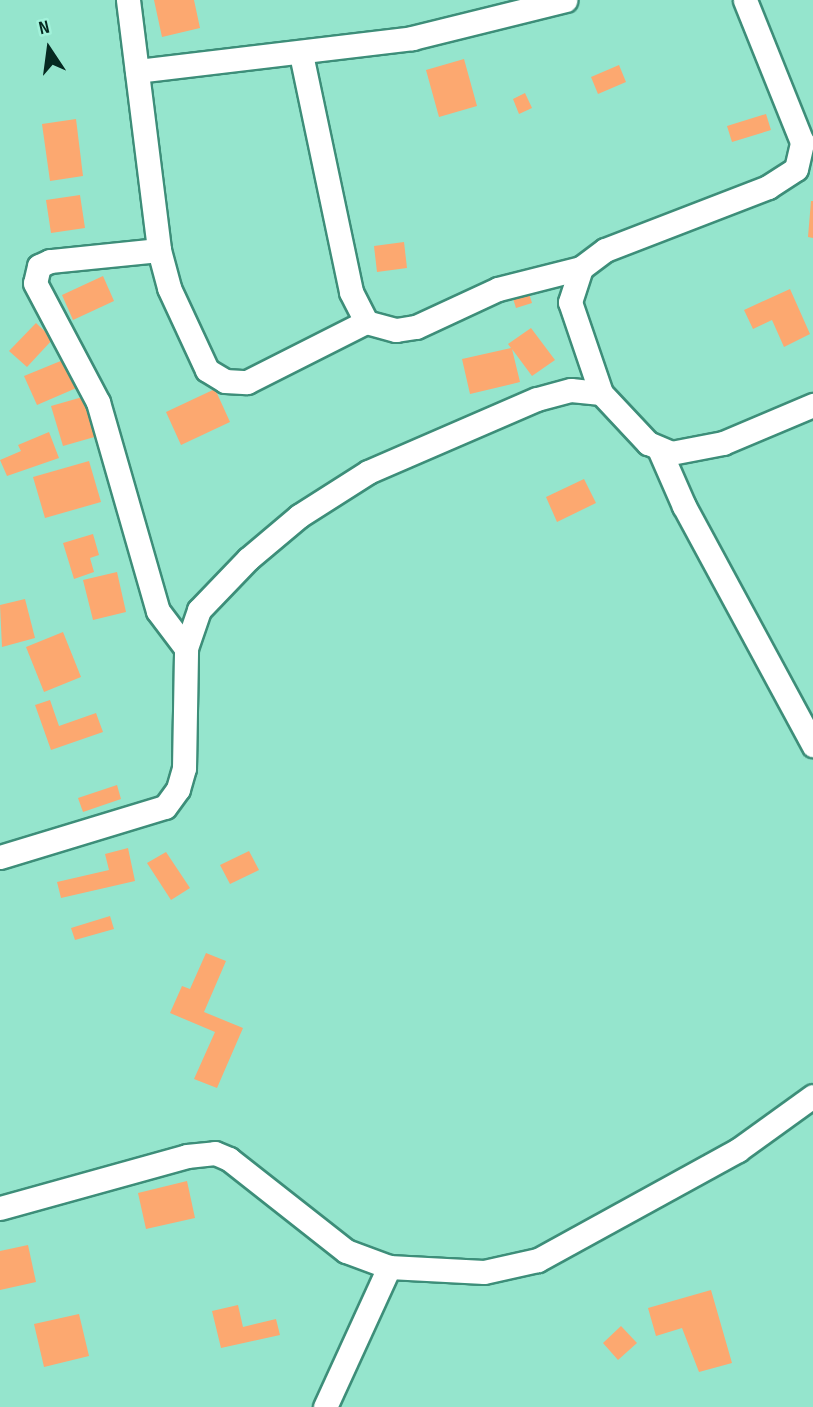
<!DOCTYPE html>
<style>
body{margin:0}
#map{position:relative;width:813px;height:1407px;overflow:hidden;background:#95e5cd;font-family:"Sofia Sans Condensed",sans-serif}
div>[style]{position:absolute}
.building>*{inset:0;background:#fca870}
.roads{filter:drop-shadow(2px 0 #3d8e79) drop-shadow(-2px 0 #3d8e79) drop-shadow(0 2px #3d8e79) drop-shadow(0 -2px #3d8e79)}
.street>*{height:23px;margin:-11.5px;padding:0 11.5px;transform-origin:11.5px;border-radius:11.5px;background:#fff}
span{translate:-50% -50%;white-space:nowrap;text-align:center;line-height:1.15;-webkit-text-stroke:6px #a2f2da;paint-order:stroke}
.north{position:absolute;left:14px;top:14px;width:70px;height:70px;-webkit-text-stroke:5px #a2f2da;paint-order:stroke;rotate:347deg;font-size:19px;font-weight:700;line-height:28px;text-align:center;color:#052920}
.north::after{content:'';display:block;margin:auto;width:24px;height:32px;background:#052920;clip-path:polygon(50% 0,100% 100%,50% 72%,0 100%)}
</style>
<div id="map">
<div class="building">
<i style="clip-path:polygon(154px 0,194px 0,200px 28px,162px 37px)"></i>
<i style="clip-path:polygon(464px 59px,477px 106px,439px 117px,426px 70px)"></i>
<i style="clip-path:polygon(619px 65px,626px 82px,598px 94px,591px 77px)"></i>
<i style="clip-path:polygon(525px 93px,532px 108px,519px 114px,513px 99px)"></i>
<i style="clip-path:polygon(766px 114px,771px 130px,732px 142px,727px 126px)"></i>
<i style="clip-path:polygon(76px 119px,83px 176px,50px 181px,42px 124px)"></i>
<i style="clip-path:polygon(80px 195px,85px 228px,51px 233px,46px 200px)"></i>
<i style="clip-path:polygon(811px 201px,813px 201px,813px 238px,808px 237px)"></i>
<i style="clip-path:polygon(404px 242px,407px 268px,377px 272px,374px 246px)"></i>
<i style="clip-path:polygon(103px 276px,114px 301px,73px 320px,62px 295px)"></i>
<i style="clip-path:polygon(527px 287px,532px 303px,516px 308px,511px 292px)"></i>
<i style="clip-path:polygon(790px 289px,810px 334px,784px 347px,772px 320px,753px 329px,744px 310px)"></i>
<i style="clip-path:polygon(36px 323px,53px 339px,27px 367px,9px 351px)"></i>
<i style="clip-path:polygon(531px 328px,555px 360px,532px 376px,512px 349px,520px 382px,470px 394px,462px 359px,511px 348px,508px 344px)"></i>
<i style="clip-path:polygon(68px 358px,81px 386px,37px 405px,24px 376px)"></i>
<i style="clip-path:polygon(215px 389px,230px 422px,181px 445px,166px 412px)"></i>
<i style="clip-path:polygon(86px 396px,98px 436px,63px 446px,51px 406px)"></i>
<i style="clip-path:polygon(49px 432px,59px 458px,7px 476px,0 460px,21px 451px,18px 445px)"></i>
<i style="clip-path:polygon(89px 461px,101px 502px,45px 518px,33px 477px)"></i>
<i style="clip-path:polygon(584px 479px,596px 503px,557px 522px,546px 497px)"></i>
<i style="clip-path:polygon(93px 534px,99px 555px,90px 558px,94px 572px,74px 579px,63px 543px)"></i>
<i style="clip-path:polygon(117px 572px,126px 612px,93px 620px,83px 580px)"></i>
<i style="clip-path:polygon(25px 599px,35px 638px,2px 647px,0 605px)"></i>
<i style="clip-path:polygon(63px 632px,81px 677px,44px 692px,26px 647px)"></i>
<i style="clip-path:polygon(50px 700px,59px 726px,96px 713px,103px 732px,51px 750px,35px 705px)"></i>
<i style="clip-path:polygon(117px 785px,121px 799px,83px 812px,78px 798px)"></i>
<i style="clip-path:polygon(128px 848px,135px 881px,61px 898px,57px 882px,109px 870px,105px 854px)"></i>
<i style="clip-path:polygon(249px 851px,259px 870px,230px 884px,220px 865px)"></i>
<i style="clip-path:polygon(166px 852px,190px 888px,171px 900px,147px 863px)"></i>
<i style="clip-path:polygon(110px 916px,114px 929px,75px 940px,71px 928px)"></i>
<i style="clip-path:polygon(206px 953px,226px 961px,204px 1012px,243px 1028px,217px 1088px,194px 1079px,215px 1032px,170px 1013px,182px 986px,190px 989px)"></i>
<i style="clip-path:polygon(187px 1181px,195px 1218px,146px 1229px,138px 1193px)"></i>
<i style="clip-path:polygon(28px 1245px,36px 1282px,0 1290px,0 1251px)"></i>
<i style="clip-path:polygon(711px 1290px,732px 1363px,699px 1372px,682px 1328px,656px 1336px,648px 1308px)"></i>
<i style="clip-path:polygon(238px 1305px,243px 1327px,276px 1319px,280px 1335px,221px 1348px,212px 1311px)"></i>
<i style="clip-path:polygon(79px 1314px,89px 1356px,44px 1367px,34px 1324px)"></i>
<i style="clip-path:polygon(621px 1326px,637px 1343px,618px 1360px,603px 1343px)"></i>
</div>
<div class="roads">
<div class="street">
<i style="left:128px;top:0;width:252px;rotate:82.9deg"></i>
<i style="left:159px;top:250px;width:39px;rotate:75deg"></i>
<i style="left:169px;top:288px;width:90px;rotate:65.1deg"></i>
<i style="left:207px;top:370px;width:21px;rotate:31deg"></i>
<i style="left:225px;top:381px;width:22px;rotate:3deg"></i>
<i style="left:247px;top:382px;width:133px;rotate:-26.8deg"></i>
<i style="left:301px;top:54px;width:243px;rotate:78.1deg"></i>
<i style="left:351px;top:292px;width:34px;rotate:63deg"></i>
<i style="left:366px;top:322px;width:31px;rotate:15deg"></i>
<i style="left:396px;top:330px;width:20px;rotate:-9deg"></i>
<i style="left:416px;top:327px;width:90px;rotate:-24.9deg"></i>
<i style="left:498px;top:289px;width:86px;rotate:-14.2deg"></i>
<i style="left:137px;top:71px;width:277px;rotate:-6.8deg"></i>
<i style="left:412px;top:38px;width:158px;rotate:-13.9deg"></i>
<i style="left:159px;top:250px;width:110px;rotate:174.2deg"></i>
<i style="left:50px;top:261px;width:12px;rotate:156deg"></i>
<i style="left:39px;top:266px;width:17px;rotate:103deg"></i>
<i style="left:35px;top:283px;width:135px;rotate:62.1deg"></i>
<i style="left:98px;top:402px;width:217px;rotate:74deg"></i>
<i style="left:158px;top:611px;width:46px;rotate:52.9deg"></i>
<i style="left:601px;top:393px;width:96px;rotate:-108.8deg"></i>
<i style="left:570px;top:302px;width:36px;rotate:-72deg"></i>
<i style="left:581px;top:268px;width:30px;rotate:-37deg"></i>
<i style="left:605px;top:250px;width:175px;rotate:-21.1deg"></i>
<i style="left:768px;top:187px;width:33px;rotate:-33deg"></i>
<i style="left:796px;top:169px;width:28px;rotate:-77deg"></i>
<i style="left:802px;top:142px;width:153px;rotate:-111.9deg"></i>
<i style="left:659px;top:449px;width:62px;rotate:66.3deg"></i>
<i style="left:684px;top:506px;width:272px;rotate:61.6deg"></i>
<i style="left:0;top:857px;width:172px;rotate:-16.9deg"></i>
<i style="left:165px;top:807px;width:22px;rotate:-54deg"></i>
<i style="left:178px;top:789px;width:22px;rotate:-74deg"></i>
<i style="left:184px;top:768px;width:120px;rotate:-89deg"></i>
<i style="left:186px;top:648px;width:40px;rotate:-71.1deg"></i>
<i style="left:199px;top:610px;width:71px;rotate:-46.1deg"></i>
<i style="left:248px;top:559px;width:67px;rotate:-40.1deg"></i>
<i style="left:299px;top:516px;width:82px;rotate:-32.5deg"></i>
<i style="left:368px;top:472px;width:184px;rotate:-23.4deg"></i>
<i style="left:537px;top:399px;width:35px;rotate:-15deg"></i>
<i style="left:571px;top:390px;width:30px;rotate:6deg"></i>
<i style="left:601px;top:393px;width:69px;rotate:46.8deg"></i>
<i style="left:648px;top:443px;width:25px;rotate:23deg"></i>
<i style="left:671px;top:453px;width:53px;rotate:-10.9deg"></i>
<i style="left:723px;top:443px;width:98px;rotate:-22.9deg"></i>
<i style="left:0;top:1208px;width:194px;rotate:-15.5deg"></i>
<i style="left:187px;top:1156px;width:28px;rotate:-6deg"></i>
<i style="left:215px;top:1153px;width:15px;rotate:23deg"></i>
<i style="left:229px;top:1159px;width:149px;rotate:38.2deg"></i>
<i style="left:346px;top:1251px;width:46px;rotate:20.4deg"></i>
<i style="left:389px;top:1267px;width:95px;rotate:3deg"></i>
<i style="left:484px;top:1272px;width:55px;rotate:-12.5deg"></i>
<i style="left:538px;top:1260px;width:228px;rotate:-28.8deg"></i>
<i style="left:738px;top:1150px;width:92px;rotate:-35.8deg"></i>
<i style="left:325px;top:1407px;width:154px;rotate:-65.4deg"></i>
</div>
</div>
<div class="north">N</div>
</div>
